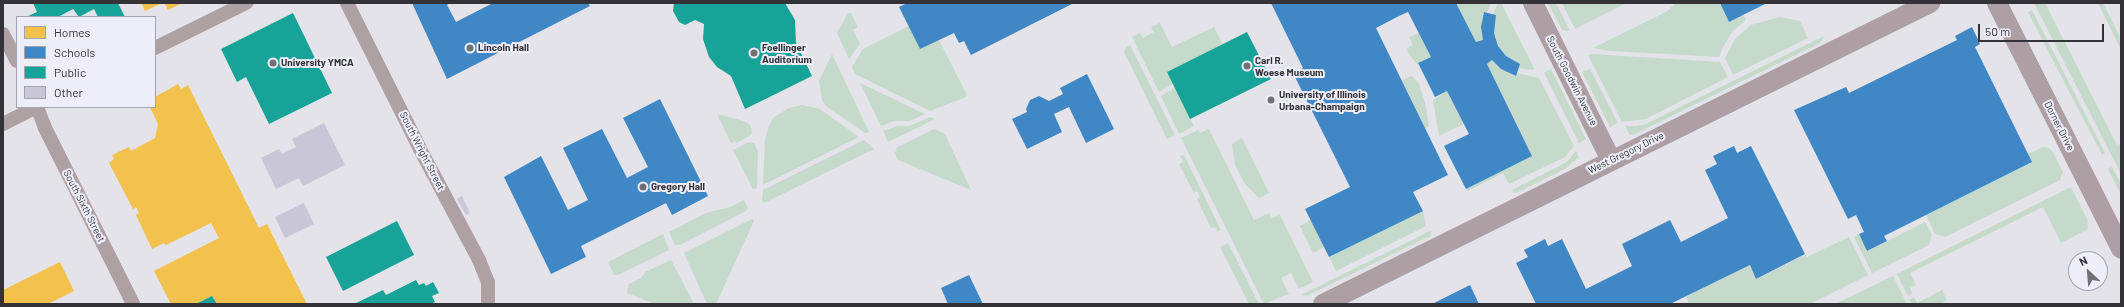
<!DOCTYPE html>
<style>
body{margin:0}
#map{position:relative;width:2124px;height:307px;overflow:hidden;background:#e3e3e9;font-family:Barlow,sans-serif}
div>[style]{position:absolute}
.green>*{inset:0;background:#c6dacb}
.homes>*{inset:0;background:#f2c14e}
.schools>*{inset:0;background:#3f88c5}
.public>*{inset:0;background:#17a398}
.building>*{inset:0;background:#c8c6d7}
.street>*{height:14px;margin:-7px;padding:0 7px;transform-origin:7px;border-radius:7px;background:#afa1a3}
.secondary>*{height:20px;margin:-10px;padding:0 10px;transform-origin:10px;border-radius:10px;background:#ad9fa3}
.dots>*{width:11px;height:11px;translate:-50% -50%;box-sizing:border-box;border:2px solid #eeeefa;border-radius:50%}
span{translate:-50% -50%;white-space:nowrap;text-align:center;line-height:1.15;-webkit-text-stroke:4px #eeeefa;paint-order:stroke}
.poi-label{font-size:10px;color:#323237;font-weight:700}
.left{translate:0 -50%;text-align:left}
.street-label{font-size:10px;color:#323237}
.frame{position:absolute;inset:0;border:4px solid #323237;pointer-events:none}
.legend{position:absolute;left:16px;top:16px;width:140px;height:92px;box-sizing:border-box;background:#eeeefa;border:1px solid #a3a3ac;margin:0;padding:5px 7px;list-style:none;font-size:12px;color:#323237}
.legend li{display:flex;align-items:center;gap:8px;height:20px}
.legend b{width:20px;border:1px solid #a3a3ac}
.north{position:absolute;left:2068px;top:251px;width:40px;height:40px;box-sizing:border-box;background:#eeeefa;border:1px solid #a3a3ac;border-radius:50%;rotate:334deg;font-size:11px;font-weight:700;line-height:16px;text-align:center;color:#323237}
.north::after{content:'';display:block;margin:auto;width:14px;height:18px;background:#707075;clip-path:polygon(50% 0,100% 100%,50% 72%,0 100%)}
.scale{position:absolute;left:1978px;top:24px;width:126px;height:18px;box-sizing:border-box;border:2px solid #323237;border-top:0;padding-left:5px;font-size:12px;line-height:14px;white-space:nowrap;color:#323237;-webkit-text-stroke:3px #eeeefa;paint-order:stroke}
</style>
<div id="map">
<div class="green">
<i style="clip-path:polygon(1456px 3px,1491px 3px,1487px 12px,1484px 12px,1482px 19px,1483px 40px,1476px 42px)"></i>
<i style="clip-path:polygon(1498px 3px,1501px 3px,1534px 68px,1533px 70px,1519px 68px,1520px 64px,1506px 56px,1498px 46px,1494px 33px,1496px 15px,1493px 14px)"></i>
<i style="clip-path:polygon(1548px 3px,1556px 3px,1570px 31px,1562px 30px)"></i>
<i style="clip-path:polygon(1562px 3px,1627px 3px,1575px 29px)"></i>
<i style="clip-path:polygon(1676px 3px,1720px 3px,1729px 22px,1743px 15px,1746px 20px,1732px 32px,1723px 47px,1719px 57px,1612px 51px,1593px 48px,1666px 12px)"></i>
<i style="clip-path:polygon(2034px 3px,2045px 3px,2117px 145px,2121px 143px,2121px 174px)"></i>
<i style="clip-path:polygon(2098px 3px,2103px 3px,2121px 39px,2121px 50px)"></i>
<i style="clip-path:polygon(2032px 10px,2105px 153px,2102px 155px,2028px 12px)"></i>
<i style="clip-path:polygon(848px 13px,851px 13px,858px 27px,853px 30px,860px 44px,849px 59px,837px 33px)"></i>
<i style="clip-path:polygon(1780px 17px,1800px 21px,1808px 38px,1733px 75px,1725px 58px,1735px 39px,1751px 25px)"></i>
<i style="clip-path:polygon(1160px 23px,1172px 47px,1214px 27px,1223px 45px,1173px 84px,1159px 92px,1132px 37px,1140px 33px,1143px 38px,1154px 32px,1151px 27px)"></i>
<i style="clip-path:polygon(909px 26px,920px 49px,939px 40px,966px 93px,966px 97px,930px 111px,855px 74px,852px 67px,863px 49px)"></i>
<i style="clip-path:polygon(1419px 33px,1431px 57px,1417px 64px,1409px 54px,1407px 49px,1413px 45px,1409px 37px)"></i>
<i style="clip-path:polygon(1824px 36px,1820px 43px,1635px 134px,1630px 135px,1625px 126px,1636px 126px,1646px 124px)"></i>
<i style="clip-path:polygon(1130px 45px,1175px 135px,1167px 139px,1124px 52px,1126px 47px)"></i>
<i style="clip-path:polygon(832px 54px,869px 132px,865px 133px,826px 106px,822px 100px,819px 81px)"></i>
<i style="clip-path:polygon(1592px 54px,1720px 62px,1728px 77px,1646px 119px,1622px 122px,1588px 55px)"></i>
<i style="clip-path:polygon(1492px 60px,1501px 69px,1515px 76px,1517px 73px,1539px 78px,1574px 146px,1565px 157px,1509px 184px,1503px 173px,1467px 191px,1466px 189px,1532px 155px,1487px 64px)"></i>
<i style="clip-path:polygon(1551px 69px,1586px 139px,1579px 143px,1544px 73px)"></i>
<i style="clip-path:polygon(1590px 69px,1618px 123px,1610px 127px,1582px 72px)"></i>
<i style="clip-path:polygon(1412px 76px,1419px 84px,1425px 103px,1429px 126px,1425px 128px,1402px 80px)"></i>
<i style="clip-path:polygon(860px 83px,925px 114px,910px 121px,894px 121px,881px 126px)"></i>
<i style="clip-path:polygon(1175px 88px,1194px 126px,1179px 134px,1161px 96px)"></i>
<i style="clip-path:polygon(1447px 91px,1464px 124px,1439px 136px,1433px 100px)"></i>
<i style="clip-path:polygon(802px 105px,820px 109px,859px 137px,763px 185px,765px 140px,768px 128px,774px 117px,789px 108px)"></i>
<i style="clip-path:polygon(717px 114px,744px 121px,751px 126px,752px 133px,748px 137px,736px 143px,735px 141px,731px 143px)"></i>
<i style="clip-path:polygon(930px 117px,935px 119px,888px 142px,883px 131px,897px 126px,910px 126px)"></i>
<i style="clip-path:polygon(934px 129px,945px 134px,971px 190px,898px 160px,894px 152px,897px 151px,896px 148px)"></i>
<i style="clip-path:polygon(1209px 129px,1254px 220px,1269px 213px,1272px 218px,1280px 215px,1313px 282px,1299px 289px,1291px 273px,1281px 278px,1289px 294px,1264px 304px,1181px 138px,1198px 130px,1200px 133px)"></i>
<i style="clip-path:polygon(1242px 138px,1269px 193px,1259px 198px,1245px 184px,1235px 165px,1232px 144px)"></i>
<i style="clip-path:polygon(864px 140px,874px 149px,764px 203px,762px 201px,763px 190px)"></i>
<i style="clip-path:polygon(749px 142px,754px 143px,758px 151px,757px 188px,753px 189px,733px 150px)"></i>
<i style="clip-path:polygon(2043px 147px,2049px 148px,2053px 152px,2063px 172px,2060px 180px,1945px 237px,1935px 234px,1926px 215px,2031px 163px,2028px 154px)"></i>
<i style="clip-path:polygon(1576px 151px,1579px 157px,1565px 169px,1516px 193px,1513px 192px,1512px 190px,1567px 162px)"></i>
<i style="clip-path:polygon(1184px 155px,1221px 230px,1217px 232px,1215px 227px,1211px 228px,1197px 199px,1200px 197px,1197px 191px,1194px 193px,1179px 164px,1183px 162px,1180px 156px)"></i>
<i style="clip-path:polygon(2112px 167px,2121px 184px,2121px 195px,2108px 169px)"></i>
<i style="clip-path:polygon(2071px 187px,2087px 219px,2088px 229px,2061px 243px,2043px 207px,1910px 273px,1916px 285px,1910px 288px,1912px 293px,1908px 296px,1897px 274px)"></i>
<i style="clip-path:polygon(744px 200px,748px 208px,746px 211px,680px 245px,675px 245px,669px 232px,706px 213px,730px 207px)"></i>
<i style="clip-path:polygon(1423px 211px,1426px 226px,1336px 271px,1329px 257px)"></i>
<i style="clip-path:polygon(752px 219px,754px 221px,716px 304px,707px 304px,684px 253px)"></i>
<i style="clip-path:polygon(1311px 220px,1324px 247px,1313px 253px,1300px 226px)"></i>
<i style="clip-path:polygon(1925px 222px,1932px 235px,1929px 245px,1872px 273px,1854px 237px,1859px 234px,1868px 251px)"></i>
<i style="clip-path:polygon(1432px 230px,1430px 236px,1307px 296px,1301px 295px)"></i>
<i style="clip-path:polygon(663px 234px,669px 250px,618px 275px,614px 275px,608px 262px)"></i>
<i style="clip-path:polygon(1849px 237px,1868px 275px,1810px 304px,1689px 304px,1686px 296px,1750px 265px,1757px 279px,1805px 255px,1807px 257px)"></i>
<i style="clip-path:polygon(1228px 243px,1259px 304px,1249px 304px,1220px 247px)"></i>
<i style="clip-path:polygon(671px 260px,694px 304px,655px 304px,627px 293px,629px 284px,641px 278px,645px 272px)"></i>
<i style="clip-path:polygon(1893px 276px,1907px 304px,1835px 304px)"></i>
<i style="clip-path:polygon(1942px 290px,1947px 300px,1940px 304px,1912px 304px,1909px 300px,1914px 297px,1917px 303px)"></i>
</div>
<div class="homes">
<i style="clip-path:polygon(141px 3px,162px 3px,145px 11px)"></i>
<i style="clip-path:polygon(164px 3px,183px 3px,168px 10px)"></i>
<i style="clip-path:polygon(178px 84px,181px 89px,188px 85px,259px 228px,267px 224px,307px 304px,217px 304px,212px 296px,196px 304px,171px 304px,154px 271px,219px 238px,211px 223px,166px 245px,164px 243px,152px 249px,136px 215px,139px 213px,136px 207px,133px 209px,109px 163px,114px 159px,112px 155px,129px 147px,131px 151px,155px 138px,158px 124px,150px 107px,155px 107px,155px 97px)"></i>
<i style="clip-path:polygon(60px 262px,74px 291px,48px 304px,3px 304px,3px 290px)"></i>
</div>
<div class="schools">
<i style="clip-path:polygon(412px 3px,450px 3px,447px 5px,456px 22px,493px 3px,588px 3px,590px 6px,447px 79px)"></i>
<i style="clip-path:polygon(907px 3px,1074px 3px,971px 55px,964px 41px,959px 43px,954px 33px,920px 49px,899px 7px)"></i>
<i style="clip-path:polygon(1271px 3px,1456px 3px,1476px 42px,1483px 40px,1481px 27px,1484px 12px,1496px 15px,1494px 33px,1498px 46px,1506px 56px,1520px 64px,1516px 76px,1501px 69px,1492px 60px,1487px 64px,1532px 156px,1466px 189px,1444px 146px,1469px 134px,1447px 91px,1435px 97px,1418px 63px,1431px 57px,1408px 12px,1399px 16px,1376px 28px,1448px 175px,1413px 192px,1423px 211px,1329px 257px,1305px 209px,1350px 187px,1293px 73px,1303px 68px)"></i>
<i style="clip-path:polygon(1720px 3px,1767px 3px,1729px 22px)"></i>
<i style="clip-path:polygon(1972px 27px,1980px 44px,1975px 47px,2032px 162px,1884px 236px,1887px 241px,1867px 251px,1859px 234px,1864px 232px,1856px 215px,1848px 219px,1794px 110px,1846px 87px,1849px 93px,1957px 40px,1955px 36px)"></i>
<i style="clip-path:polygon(1087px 74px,1114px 129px,1086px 143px,1069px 107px,1054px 114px,1062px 132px,1027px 149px,1012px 119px,1027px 112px,1026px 109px,1030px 100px,1039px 96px,1049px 101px,1063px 94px,1060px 88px)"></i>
<i style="clip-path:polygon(660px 99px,708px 196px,672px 215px,666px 203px,581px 246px,586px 257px,551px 274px,504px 177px,541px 156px,568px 210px,588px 200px,563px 148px,602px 129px,627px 178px,648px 167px,623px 118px)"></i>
<i style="clip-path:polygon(1734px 146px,1737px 153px,1751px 146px,1805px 254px,1756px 279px,1750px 265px,1670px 304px,1536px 304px,1516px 263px,1528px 257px,1524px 250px,1545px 239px,1548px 246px,1562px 239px,1586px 289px,1632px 266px,1622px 244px,1670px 220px,1681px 242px,1728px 218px,1705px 170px,1717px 164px,1713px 156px)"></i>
<i style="clip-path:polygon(969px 275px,983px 304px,948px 304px,941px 288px)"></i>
<i style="clip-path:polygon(1470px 285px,1479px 304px,1432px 304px)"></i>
</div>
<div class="public">
<i style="clip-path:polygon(33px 3px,118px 3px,125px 17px,98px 17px,94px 9px,79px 17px,73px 9px,58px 17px,26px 17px,37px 12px)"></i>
<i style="clip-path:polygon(674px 3px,785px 3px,795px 20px,796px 43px,812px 76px,745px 109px,731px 76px,717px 67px,709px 57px,703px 39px,704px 24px,695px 20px,685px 25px,679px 22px,673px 11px)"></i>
<i style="clip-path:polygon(293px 13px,332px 93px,269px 124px,246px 77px,237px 82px,221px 49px)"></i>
<i style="clip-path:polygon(1247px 32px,1271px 79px,1190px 119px,1167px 72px)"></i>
<i style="clip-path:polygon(397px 221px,414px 255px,343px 291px,326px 257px)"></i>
<i style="clip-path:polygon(416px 280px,419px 285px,424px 283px,426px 286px,433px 282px,439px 293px,432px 296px,435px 302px,430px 304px,354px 304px,383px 290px,386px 295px)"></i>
<i style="clip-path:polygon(212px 296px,217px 304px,196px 304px)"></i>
</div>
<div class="building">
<i style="clip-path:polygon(324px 123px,345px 165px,303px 186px,299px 178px,276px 189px,261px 158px,279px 149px,282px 154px,296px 147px,292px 139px)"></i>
<i style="clip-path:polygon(462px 196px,470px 213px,466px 215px,457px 199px)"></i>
<i style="clip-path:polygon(304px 203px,314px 224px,285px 238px,275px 217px)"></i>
</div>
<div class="street">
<i style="left:347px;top:3px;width:163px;rotate:63.4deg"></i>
<i style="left:420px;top:149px;width:126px;rotate:62deg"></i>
<i style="left:479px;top:260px;width:24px;rotate:68deg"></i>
<i style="left:488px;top:282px;width:22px;rotate:90deg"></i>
<i style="left:3px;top:34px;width:30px;rotate:63deg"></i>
<i style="left:155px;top:48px;width:102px;rotate:-26.3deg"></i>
<i style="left:37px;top:107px;width:22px;rotate:69deg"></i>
<i style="left:45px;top:128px;width:197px;rotate:63.4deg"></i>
<i style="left:3px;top:124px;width:37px;rotate:-27deg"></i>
</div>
<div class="secondary">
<i style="left:1533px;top:3px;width:175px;rotate:63.6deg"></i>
<i style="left:1997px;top:3px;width:275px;rotate:63.2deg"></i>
<i style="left:1323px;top:304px;width:678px;rotate:-26.38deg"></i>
</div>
<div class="dots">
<i style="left:470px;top:48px;background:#707075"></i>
<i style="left:754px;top:53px;background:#707075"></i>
<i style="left:273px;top:63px;background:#707075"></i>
<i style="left:1247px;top:66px;background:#707075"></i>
<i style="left:1271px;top:100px;background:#707075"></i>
<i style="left:643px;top:187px;background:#707075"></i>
</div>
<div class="poi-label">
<span class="left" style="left:762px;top:53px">Foellinger<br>Auditorium</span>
<span class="left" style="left:478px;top:48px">Lincoln Hall</span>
<span class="left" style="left:1255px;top:66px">Carl R.<br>Woese Museum</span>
<span class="left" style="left:281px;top:63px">University YMCA</span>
<span class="left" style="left:1279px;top:100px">University of Illinois<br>Urbana-Champaign</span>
<span class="left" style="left:651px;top:187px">Gregory Hall</span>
</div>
<div class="street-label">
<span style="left:1572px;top:81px;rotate:63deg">South Goodwin Avenue</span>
<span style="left:2059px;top:126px;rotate:63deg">Dorner Drive</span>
<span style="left:422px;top:151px;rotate:63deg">South Wright Street</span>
<span style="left:1626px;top:153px;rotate:-26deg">West Gregory Drive</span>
<span style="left:84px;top:206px;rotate:63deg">South Sixth Street</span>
</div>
<div class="frame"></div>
<ul class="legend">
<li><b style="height:11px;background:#f2c14e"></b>Homes</li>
<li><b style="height:11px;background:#3f88c5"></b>Schools</li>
<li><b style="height:11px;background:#17a398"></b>Public</li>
<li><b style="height:11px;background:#c8c6d7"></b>Other</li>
</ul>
<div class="north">N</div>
<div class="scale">50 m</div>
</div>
